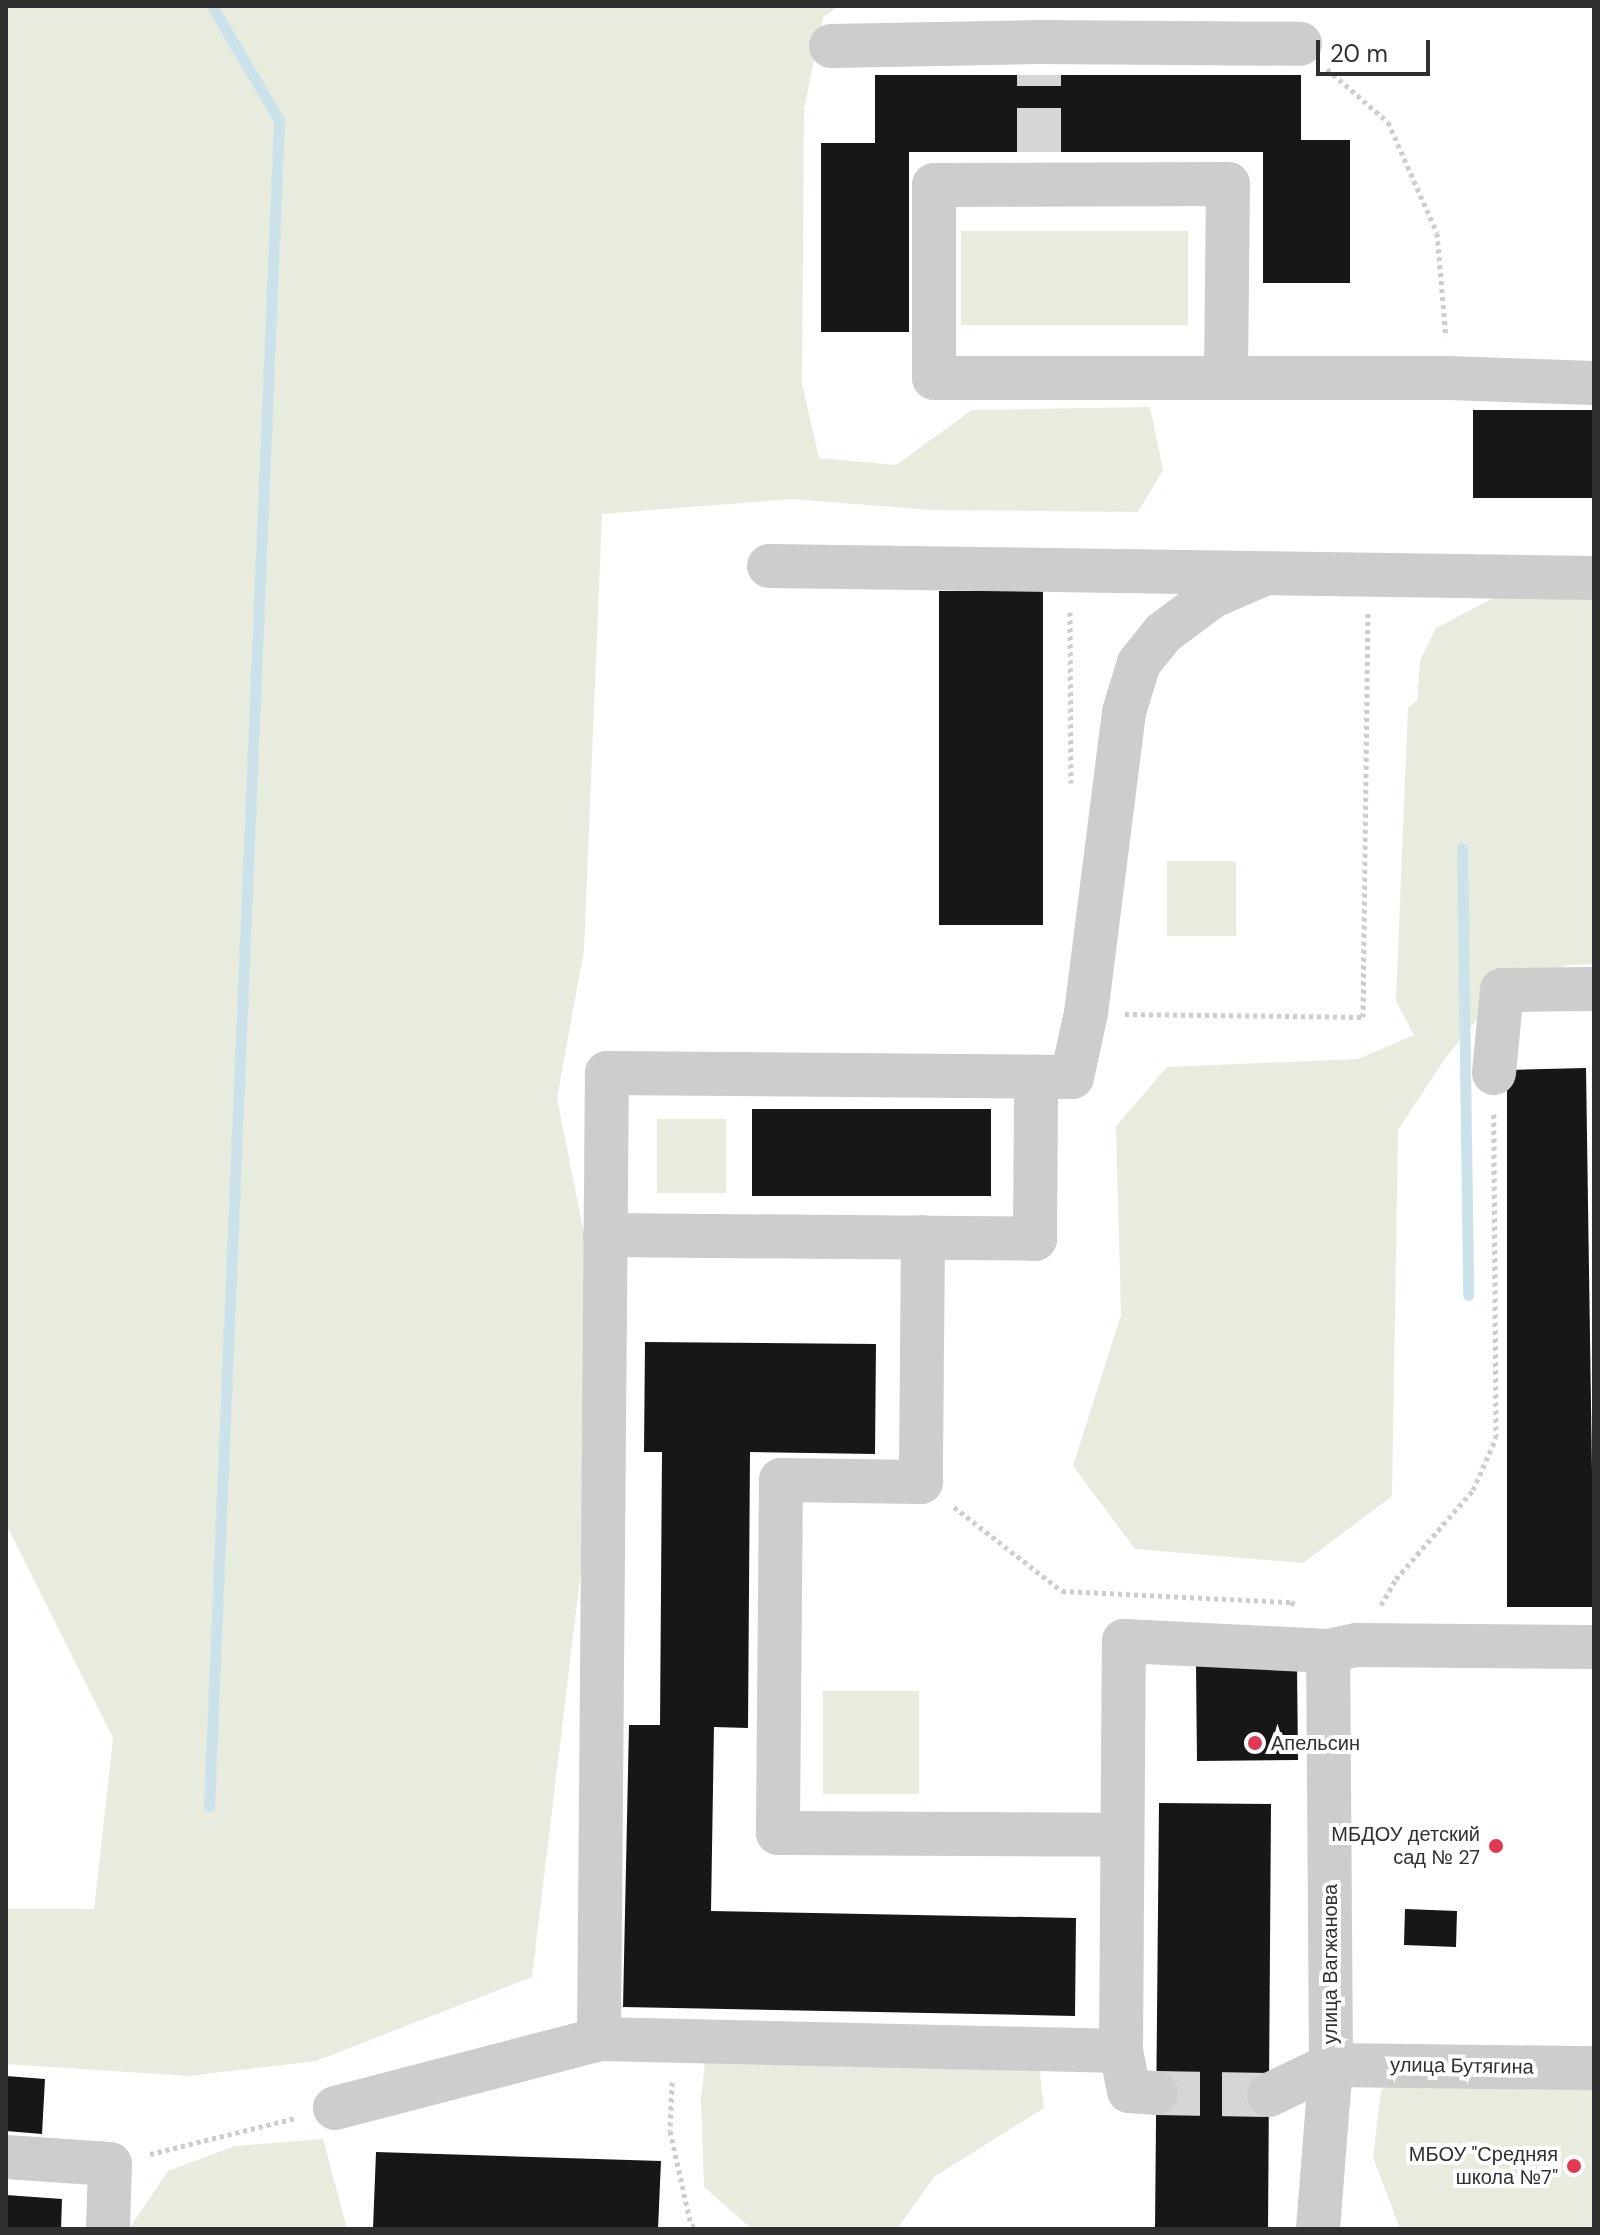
<!DOCTYPE html>
<meta charset="utf-8">
<style>
body{margin:0}
#map{position:relative;width:1600px;height:2235px;overflow:hidden;background:#fff;font-family:"DM Sans",sans-serif}
div>[style]{position:absolute}
.green>*{inset:0;background:#e7ecdf}
.stream>*{height:11px;margin:-5.5px;padding:0 5.5px;transform-origin:5.5px;border-radius:5.5px;background:#cce2eb}
.building>*{inset:0;background:#171717}
.minor-tunnel>*{height:44px;margin-top:-22px;transform-origin:0;background:repeating-linear-gradient(90deg,#d6d6d6 0 44px,transparent 0 66px)}
.path>*{height:5px;margin-top:-2.5px;transform-origin:0;background:repeating-linear-gradient(90deg,#cdcdcd 0 4px,transparent 0 8px)}
.minor>*{height:44px;margin:-22px;padding:0 22px;transform-origin:22px;border-radius:22px;background:#cdcdcd}
.dots>*{width:22px;height:22px;translate:-50% -50%;box-sizing:border-box;border:4px solid #fff;border-radius:50%}
span{translate:-50% -50%;white-space:nowrap;text-align:center;line-height:1.15;-webkit-text-stroke:8px #fff;paint-order:stroke}
.poi-label{font-size:20px;color:#303030}
.left{translate:0 -50%;text-align:left}
.right{translate:-100% -50%;text-align:right}
.street-label{font-size:20px;color:#303030}
.frame{position:absolute;inset:0;border:8px solid #303030;pointer-events:none}
.scale{position:absolute;left:1316px;top:40px;width:114px;height:36px;box-sizing:border-box;border:4px solid #303030;border-top:0;padding-left:10px;font-size:24px;line-height:28px;white-space:nowrap;color:#303030;-webkit-text-stroke:6px #fff;paint-order:stroke}
</style>
<div id="map">
<div class="green">
<i style="clip-path:polygon(6px 6px,839px 6px,823px 17px,804px 109px,802px 384px,819px 458px,896px 465px,972px 410px,1150px 407px,1163px 470px,1138px 512px,931px 510px,792px 499px,602px 514px,584px 950px,557px 1098px,584px 1234px,588px 1512px,532px 1977px,316px 2061px,189px 2076px,6px 2064px,6px 1909px,94px 1909px,113px 1738px,6px 1524px)"></i>
<i style="clip-path:polygon(961px 231px,1188px 231px,1188px 325px,961px 325px)"></i>
<i style="clip-path:polygon(1536px 576px,1594px 581px,1594px 964px,1567px 965px,1494px 999px,1446px 1057px,1398px 1130px,1392px 1496px,1303px 1563px,1135px 1549px,1073px 1466px,1121px 1315px,1116px 1126px,1167px 1067px,1358px 1059px,1414px 1035px,1396px 1001px,1408px 707px,1417px 701px,1420px 661px,1436px 628px)"></i>
<i style="clip-path:polygon(1167px 861px,1236px 861px,1236px 936px,1167px 936px)"></i>
<i style="clip-path:polygon(657px 1119px,726px 1119px,726px 1193px,657px 1193px)"></i>
<i style="clip-path:polygon(823px 1691px,919px 1691px,919px 1794px,823px 1794px)"></i>
<i style="clip-path:polygon(705px 2062px,1039px 2065px,1044px 2108px,934px 2177px,897px 2229px,752px 2229px,704px 2187px,701px 2098px)"></i>
<i style="clip-path:polygon(1407px 2075px,1594px 2089px,1594px 2229px,1400px 2229px,1373px 2157px,1381px 2090px)"></i>
<i style="clip-path:polygon(323px 2139px,347px 2229px,129px 2229px,168px 2171px,235px 2146px)"></i>
</div>
<div class="stream">
<i style="left:1462px;top:848px;width:447px;rotate:89.2deg"></i>
<i style="left:209px;top:1806px;width:1687px;rotate:-87.62deg"></i>
<i style="left:279px;top:120px;width:132px;rotate:-120.4deg"></i>
</div>
<div class="building">
<i style="clip-path:polygon(875px 75px,1301px 75px,1301px 140px,1350px 140px,1350px 283px,1263px 283px,1263px 152px,909px 152px,909px 332px,821px 332px,821px 143px,875px 143px)"></i>
<i style="clip-path:polygon(1473px 410px,1594px 410px,1594px 498px,1473px 498px)"></i>
<i style="clip-path:polygon(939px 591px,1043px 591px,1043px 925px,939px 925px)"></i>
<i style="clip-path:polygon(1586px 1068px,1594px 1607px,1507px 1607px,1507px 1070px)"></i>
<i style="clip-path:polygon(752px 1109px,991px 1109px,991px 1196px,752px 1196px)"></i>
<i style="clip-path:polygon(645px 1342px,876px 1344px,875px 1454px,750px 1452px,748px 1728px,714px 1727px,711px 1911px,1076px 1918px,1075px 2016px,623px 2007px,629px 1725px,660px 1725px,662px 1452px,644px 1452px)"></i>
<i style="clip-path:polygon(1297px 1664px,1298px 1760px,1197px 1761px,1196px 1665px)"></i>
<i style="clip-path:polygon(1159px 1803px,1271px 1804px,1268px 2229px,1155px 2229px)"></i>
<i style="clip-path:polygon(1405px 1909px,1457px 1911px,1456px 1947px,1404px 1945px)"></i>
<i style="clip-path:polygon(6px 2076px,45px 2079px,42px 2134px,6px 2131px)"></i>
<i style="clip-path:polygon(376px 2152px,661px 2161px,658px 2229px,373px 2229px)"></i>
<i style="clip-path:polygon(6px 2195px,62px 2199px,61px 2229px,6px 2229px)"></i>
</div>
<div class="minor-tunnel">
<i style="left:1039px;top:152px;width:77px;rotate:-90deg"></i>
<i style="left:1156px;top:2093px;width:113px;rotate:1deg"></i>
</div>
<div class="path">
<i style="left:1327px;top:69px;width:81px;rotate:41deg"></i>
<i style="left:1388px;top:122px;width:121px;rotate:66.2deg"></i>
<i style="left:1437px;top:233px;width:104px;rotate:85.1deg"></i>
<i style="left:1070px;top:612px;width:171px;rotate:89.7deg"></i>
<i style="left:1125px;top:1014px;width:238px;rotate:0.7deg"></i>
<i style="left:1363px;top:1017px;width:404px;rotate:-89.3deg"></i>
<i style="left:954px;top:1507px;width:137px;rotate:37.9deg"></i>
<i style="left:1062px;top:1591px;width:229px;rotate:2.8deg"></i>
<i style="left:1291px;top:1602px;width:7px;rotate:34deg"></i>
<i style="left:1381px;top:1605px;width:30px;rotate:-60deg"></i>
<i style="left:1396px;top:1579px;width:118px;rotate:-49.1deg"></i>
<i style="left:1473px;top:1490px;width:57px;rotate:-66.1deg"></i>
<i style="left:1496px;top:1438px;width:325px;rotate:-90.4deg"></i>
<i style="left:672px;top:2082px;width:49px;rotate:92.3deg"></i>
<i style="left:670px;top:2131px;width:96px;rotate:77.4deg"></i>
<i style="left:691px;top:2225px;width:10px;rotate:24deg"></i>
<i style="left:150px;top:2154px;width:150px;rotate:-13.9deg"></i>
</div>
<div class="minor">
<i style="left:831px;top:46px;width:208px;rotate:-1.1deg"></i>
<i style="left:1039px;top:42px;width:261px;rotate:0.4deg"></i>
<i style="left:1226px;top:378px;width:292px;rotate:180deg"></i>
<i style="left:934px;top:378px;width:193px;rotate:-90deg"></i>
<i style="left:934px;top:185px;width:294px;rotate:-0.2deg"></i>
<i style="left:1228px;top:184px;width:194px;rotate:90.6deg"></i>
<i style="left:1226px;top:378px;width:223px"></i>
<i style="left:1449px;top:378px;width:145px;rotate:2deg"></i>
<i style="left:769px;top:566px;width:825px;rotate:0.83deg"></i>
<i style="left:1494px;top:1073px;width:83px;rotate:-84.5deg"></i>
<i style="left:1502px;top:990px;width:92px;rotate:-0.6deg"></i>
<i style="left:605px;top:1235px;width:430px;rotate:0.5deg"></i>
<i style="left:1035px;top:1239px;width:162px;rotate:-89.6deg"></i>
<i style="left:923px;top:1237px;width:245px;rotate:90.5deg"></i>
<i style="left:921px;top:1482px;width:140px;rotate:-179.2deg"></i>
<i style="left:781px;top:1480px;width:353px;rotate:90.5deg"></i>
<i style="left:778px;top:1833px;width:344px;rotate:0.3deg"></i>
<i style="left:599px;top:2039px;width:966px;rotate:-89.53deg"></i>
<i style="left:607px;top:1073px;width:465px;rotate:0.5deg"></i>
<i style="left:1072px;top:1077px;width:66px;rotate:-77.7deg"></i>
<i style="left:1086px;top:1013px;width:303px;rotate:-82.8deg"></i>
<i style="left:1124px;top:712px;width:51px;rotate:-73deg"></i>
<i style="left:1139px;top:663px;width:38px;rotate:-51deg"></i>
<i style="left:1163px;top:633px;width:62px;rotate:-36.5deg"></i>
<i style="left:1213px;top:596px;width:56px;rotate:-23.3deg"></i>
<i style="left:1156px;top:2093px;width:27px;rotate:-176deg"></i>
<i style="left:1129px;top:2091px;width:41px;rotate:-101.3deg"></i>
<i style="left:1121px;top:2051px;width:410px;rotate:-89.6deg"></i>
<i style="left:1124px;top:1641px;width:204px;rotate:2.8deg"></i>
<i style="left:1328px;top:1651px;width:30px;rotate:-12deg"></i>
<i style="left:1357px;top:1645px;width:237px;rotate:0.5deg"></i>
<i style="left:1269px;top:2095px;width:69px;rotate:-25.8deg"></i>
<i style="left:1331px;top:2065px;width:263px;rotate:0.7deg"></i>
<i style="left:335px;top:2108px;width:273px;rotate:-14.6deg"></i>
<i style="left:599px;top:2039px;width:522px;rotate:1.32deg"></i>
<i style="left:6px;top:2157px;width:104px;rotate:3.9deg"></i>
<i style="left:110px;top:2164px;width:65px;rotate:91.8deg"></i>
<i style="left:1318px;top:2229px;width:165px;rotate:-85.5deg"></i>
<i style="left:1331px;top:2065px;width:414px;rotate:-90.4deg"></i>
</div>
<div class="dots">
<i style="left:1255px;top:1743px;background:#e03954"></i>
<i style="left:1496px;top:1846px;background:#e03954"></i>
<i style="left:1574px;top:2166px;background:#e03954"></i>
</div>
<div class="poi-label">
<span class="left" style="left:1271px;top:1743px">Апельсин</span>
<span class="right" style="left:1480px;top:1846px">МБДОУ детский<br>сад № 27</span>
<span class="right" style="left:1558px;top:2166px">МБОУ "Средняя<br>школа №7"</span>
</div>
<div class="street-label">
<span style="left:1330px;top:1964px;rotate:-90deg">улица Вагжанова</span>
<span style="left:1462px;top:2066px;rotate:1deg">улица Бутягина</span>
</div>
<div class="frame"></div>
<div class="scale">20 m</div>
</div>
